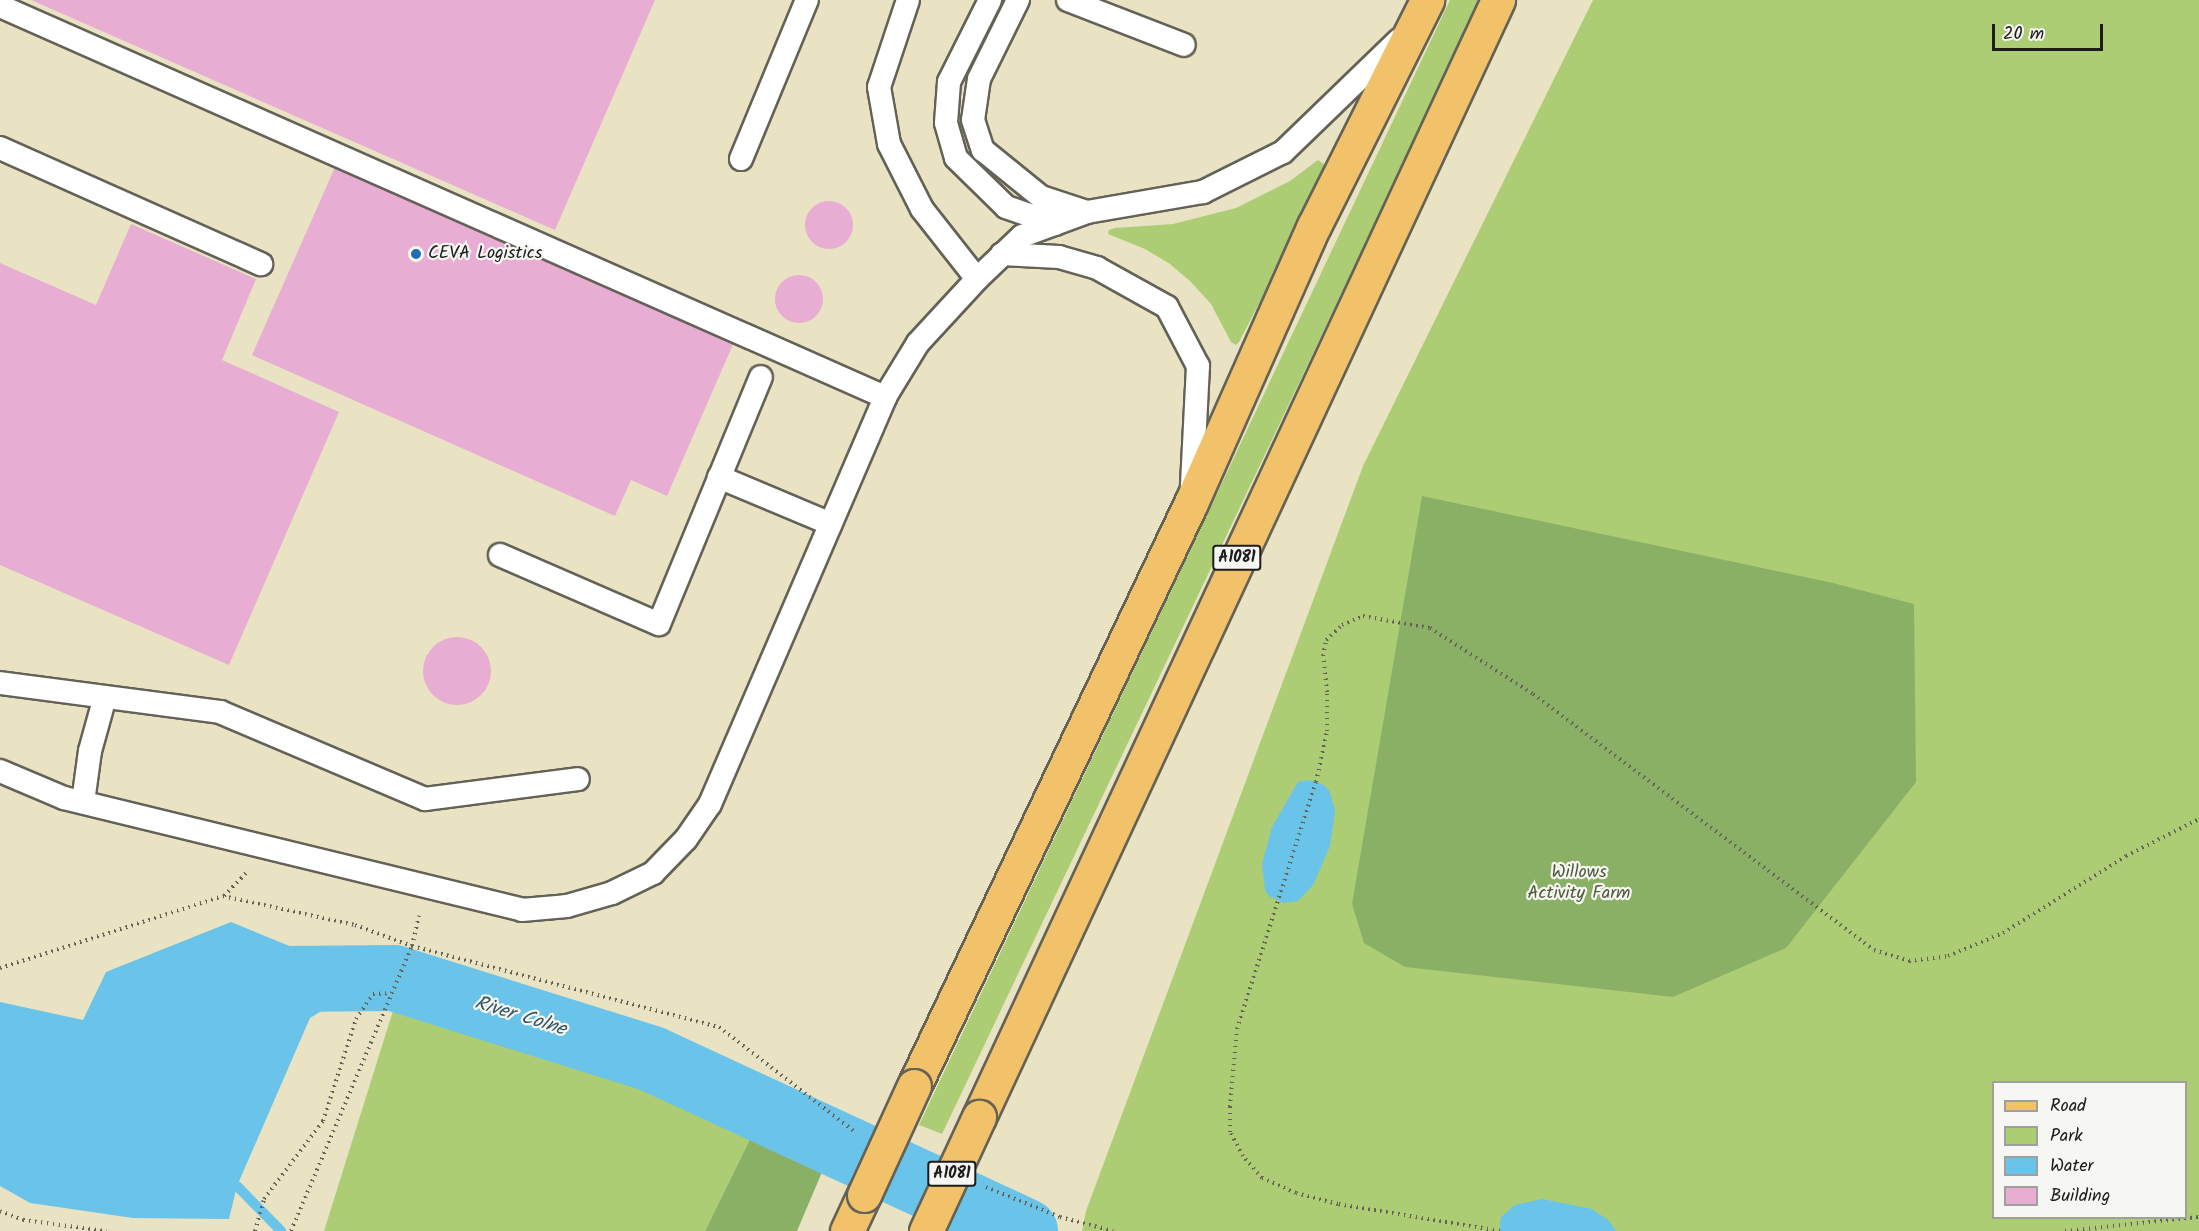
<!DOCTYPE html>
<style>
body{margin:0}
#map{position:relative;width:2199px;height:1231px;overflow:hidden;background:#e9e3c4;font-family:Kalam,sans-serif}
div>[style]{position:absolute}
.green>*{inset:0;background:#adcd75}
.forest>*{inset:0;background:#8ab066}
.water>*{inset:0;background:#6ac3e8}
.stream>*{height:10px;margin:-5px;padding:0 5px;transform-origin:5px;border-radius:5px;background:#6ac3e8}
.river>*{height:66px;margin:-33px;padding:0 33px;transform-origin:33px;border-radius:33px;background:#6ac3e8}
.building>*{inset:0;background:#e7add3}
.round{border-radius:50%}
.path>*{height:4px;margin-top:-2px;transform-origin:0;background:repeating-linear-gradient(90deg,#646257 0 1.5px,transparent 0 6px)}
.roads{filter:drop-shadow(2px 0 #646257) drop-shadow(-2px 0 #646257) drop-shadow(0 2px #646257) drop-shadow(0 -2px #646257)}
.lane>*{height:22px;margin:-11px;padding:0 11px;transform-origin:11px;border-radius:11px;background:#fff}
.primary>*{height:33px;margin:-16.5px;padding:0 16.5px;transform-origin:16.5px;border-radius:16.5px;background:#f2c26a}
.bridges{filter:drop-shadow(2px 0 #646257) drop-shadow(-2px 0 #646257) drop-shadow(0 2px #646257) drop-shadow(0 -2px #646257)}
.primary-bridge>*{height:33px;margin:-16.5px;padding:0 16.5px;transform-origin:16.5px;border-radius:16.5px;background:#f2c26a}
.dots>*{width:16px;height:16px;translate:-50% -50%;box-sizing:border-box;border:3px solid #f6f6f2;border-radius:50%}
span{translate:-50% -50%;white-space:nowrap;text-align:center;line-height:1.15;-webkit-text-stroke:4.5px #f6f6f2;paint-order:stroke}
.shield-label span{padding:2px 4px;background:#f6f6f2;border:2px solid;border-radius:4px;-webkit-text-stroke-width:0}
.shield-label{font-size:16px;color:#1c1c1c;font-weight:700}
.poi-label{font-size:18px;color:#1c1c1c}
.left{translate:0 -50%;text-align:left}
.park-label{font-size:18px;color:#4f5a3b}
.water-label{font-size:20px;color:#375663;font-style:italic}
.legend{position:absolute;left:1992px;top:1081px;width:195px;height:138px;box-sizing:border-box;background:#f6f6f2;border:2px solid #9f9f9c;margin:0;padding:8px 10px;list-style:none;font-size:18px;color:#1c1c1c}
.legend li{display:flex;align-items:center;gap:12px;height:30px}
.legend b{width:30px;border:2px solid #9f9f9c}
.scale{position:absolute;left:1992px;top:24px;width:111px;height:27px;box-sizing:border-box;border:3px solid #1c1c1c;border-top:0;padding-left:8px;font-size:18px;line-height:21px;white-space:nowrap;color:#1c1c1c;-webkit-text-stroke:4px #f6f6f2;paint-order:stroke}
</style>
<div id="map">
<div class="green">
<i style="clip-path:polygon(1450px 0,1481px 0,942px 1134px,919px 1125px)"></i>
<i style="clip-path:polygon(evenodd,1593px 0,2199px 0,2199px 1231px,1082px 1231px,1086px 1211px,1363px 466px,1593px 0,1994px 1082px,2186px 1082px,2186px 1218px,1994px 1218px,1994px 1082px)"></i>
<i style="clip-path:polygon(1318px 160px,1325px 165px,1276px 271px,1239px 342px,1236px 345px,1231px 342px,1211px 304px,1191px 282px,1170px 264px,1145px 249px,1108px 234px,1109px 230px,1115px 228px,1173px 224px,1236px 208px,1290px 181px)"></i>
<i style="clip-path:polygon(397px 998px,567px 1038px,758px 1123px,705px 1231px,324px 1231px)"></i>
</div>
<div class="forest">
<i style="clip-path:polygon(1422px 496px,1833px 583px,1914px 604px,1916px 782px,1786px 948px,1673px 997px,1405px 967px,1364px 943px,1352px 904px)"></i>
<i style="clip-path:polygon(758px 1123px,828px 1158px,797px 1231px,705px 1231px)"></i>
</div>
<div class="water">
<i style="clip-path:polygon(1310px 780px,1324px 785px,1330px 792px,1335px 811px,1330px 846px,1313px 885px,1298px 901px,1283px 903px,1269px 896px,1265px 890px,1262px 864px,1272px 827px,1298px 782px)"></i>
<i style="clip-path:polygon(231px 922px,373px 980px,310px 1018px,237px 1186px,229px 1219px,133px 1218px,30px 1203px,0 1186px,0 1002px,83px 1020px,106px 972px)"></i>
<i style="clip-path:polygon(1542px 1199px,1592px 1209px,1608px 1220px,1616px 1231px,1499px 1231px,1501px 1217px,1515px 1205px)"></i>
</div>
<div class="stream">
<i style="left:237px;top:1186px;width:63px;rotate:45.6deg"></i>
</div>
<div class="river">
<i style="left:283px;top:979px;width:111px;rotate:-0.5deg"></i>
<i style="left:394px;top:978px;width:270px;rotate:17.4deg"></i>
<i style="left:652px;top:1059px;width:411px;rotate:24.8deg"></i>
</div>
<div class="building">
<i style="clip-path:polygon(31px 0,655px 0,555px 230px)"></i>
<i style="clip-path:polygon(336px 165px,734px 342px,667px 496px,631px 480px,615px 516px,252px 355px)"></i>
<i class="round" style="left:805px;top:201px;width:48px;height:48px"></i>
<i style="clip-path:polygon(131px 224px,256px 279px,222px 360px,339px 412px,229px 665px,0 565px,0 263px,96px 305px)"></i>
<i class="round" style="left:775px;top:275px;width:48px;height:48px"></i>
<i class="round" style="left:423px;top:637px;width:68px;height:68px"></i>
</div>
<div class="path">
<i style="left:224px;top:896px;width:32px;rotate:-46deg"></i>
<i style="left:0;top:968px;width:234px;rotate:-17.9deg"></i>
<i style="left:223px;top:896px;width:135px;rotate:12.4deg"></i>
<i style="left:355px;top:925px;width:61px;rotate:20.2deg"></i>
<i style="left:412px;top:946px;width:318px;rotate:14.8deg"></i>
<i style="left:719px;top:1027px;width:172px;rotate:37.7deg"></i>
<i style="left:986px;top:1187px;width:80px;rotate:22.1deg"></i>
<i style="left:1060px;top:1217px;width:55px;rotate:14.8deg"></i>
<i style="left:0;top:1211px;width:25px;rotate:21deg"></i>
<i style="left:23px;top:1220px;width:84px;rotate:7.5deg"></i>
<i style="left:255px;top:1231px;width:33px;rotate:-74deg"></i>
<i style="left:264px;top:1199px;width:98px;rotate:-52.9deg"></i>
<i style="left:323px;top:1121px;width:107px;rotate:-72.1deg"></i>
<i style="left:356px;top:1019px;width:30px;rotate:-56deg"></i>
<i style="left:373px;top:994px;width:18px;rotate:-3deg"></i>
<i style="left:291px;top:1231px;width:310px;rotate:-67deg"></i>
<i style="left:412px;top:946px;width:31px;rotate:-77deg"></i>
<i style="left:1500px;top:1231px;width:164px;rotate:-170.5deg"></i>
<i style="left:1338px;top:1204px;width:43px;rotate:-165.3deg"></i>
<i style="left:1296px;top:1193px;width:37px;rotate:-156deg"></i>
<i style="left:1262px;top:1178px;width:29px;rotate:-131deg"></i>
<i style="left:1243px;top:1156px;width:27px;rotate:-118deg"></i>
<i style="left:1230px;top:1132px;width:25px;rotate:-90deg"></i>
<i style="left:1230px;top:1107px;width:78px;rotate:-84.9deg"></i>
<i style="left:1237px;top:1029px;width:259px;rotate:-72.3deg"></i>
<i style="left:1316px;top:782px;width:52px;rotate:-77.8deg"></i>
<i style="left:1327px;top:731px;width:39px;rotate:-90deg"></i>
<i style="left:1327px;top:692px;width:36px;rotate:-96deg"></i>
<i style="left:1323px;top:656px;width:16px;rotate:-79deg"></i>
<i style="left:1326px;top:640px;width:22px;rotate:-43deg"></i>
<i style="left:1342px;top:625px;width:23px;rotate:-23deg"></i>
<i style="left:1363px;top:616px;width:68px;rotate:10.2deg"></i>
<i style="left:1430px;top:628px;width:122px;rotate:32.7deg"></i>
<i style="left:1533px;top:694px;width:426px;rotate:36.9deg"></i>
<i style="left:1874px;top:950px;width:37px;rotate:17deg"></i>
<i style="left:1909px;top:961px;width:39px;rotate:-7deg"></i>
<i style="left:1948px;top:956px;width:60px;rotate:-22.7deg"></i>
<i style="left:2003px;top:933px;width:145px;rotate:-32deg"></i>
<i style="left:2126px;top:856px;width:82px;rotate:-26.9deg"></i>
<i style="left:2065px;top:1231px;width:135px;rotate:-6deg"></i>
</div>
<div class="roads">
<div class="lane">
<i style="left:908px;top:0;width:92px;rotate:108.4deg"></i>
<i style="left:879px;top:87px;width:58px;rotate:80deg"></i>
<i style="left:889px;top:144px;width:73px;rotate:63.1deg"></i>
<i style="left:922px;top:209px;width:89px;rotate:51.8deg"></i>
<i style="left:990px;top:0;width:92px;rotate:116.6deg"></i>
<i style="left:949px;top:82px;width:41px;rotate:94.2deg"></i>
<i style="left:946px;top:123px;width:36px;rotate:74deg"></i>
<i style="left:956px;top:158px;width:70px;rotate:44.4deg"></i>
<i style="left:1006px;top:207px;width:52px;rotate:19.1deg"></i>
<i style="left:1018px;top:0;width:88px;rotate:116.3deg"></i>
<i style="left:979px;top:79px;width:41px;rotate:98.3deg"></i>
<i style="left:973px;top:120px;width:32px;rotate:72deg"></i>
<i style="left:983px;top:150px;width:75px;rotate:39deg"></i>
<i style="left:1041px;top:197px;width:48px;rotate:18.1deg"></i>
<i style="left:1068px;top:0;width:124px;rotate:21.2deg"></i>
<i style="left:0;top:6px;width:968px;rotate:23.84deg"></i>
<i style="left:0;top:148px;width:286px;rotate:24deg"></i>
<i style="left:741px;top:159px;width:172px;rotate:-67.5deg"></i>
<i style="left:1002px;top:254px;width:57px;rotate:3deg"></i>
<i style="left:1059px;top:257px;width:40px;rotate:16deg"></i>
<i style="left:1097px;top:268px;width:80px;rotate:29.1deg"></i>
<i style="left:1167px;top:307px;width:67px;rotate:62.3deg"></i>
<i style="left:1198px;top:366px;width:120px;rotate:92.9deg"></i>
<i style="left:719px;top:477px;width:121px;rotate:22.8deg"></i>
<i style="left:500px;top:555px;width:173px;rotate:23.5deg"></i>
<i style="left:659px;top:624px;width:267px;rotate:-67.6deg"></i>
<i style="left:0;top:683px;width:222px;rotate:7.5deg"></i>
<i style="left:220px;top:712px;width:223px;rotate:23deg"></i>
<i style="left:425px;top:799px;width:154px;rotate:-7.4deg"></i>
<i style="left:0;top:771px;width:69px;rotate:22.9deg"></i>
<i style="left:64px;top:798px;width:471px;rotate:13.7deg"></i>
<i style="left:522px;top:910px;width:45px;rotate:-5.1deg"></i>
<i style="left:567px;top:906px;width:47px;rotate:-16.1deg"></i>
<i style="left:612px;top:893px;width:46px;rotate:-26deg"></i>
<i style="left:653px;top:873px;width:47px;rotate:-45.9deg"></i>
<i style="left:686px;top:839px;width:42px;rotate:-55.6deg"></i>
<i style="left:710px;top:804px;width:443px;rotate:-66.7deg"></i>
<i style="left:885px;top:397px;width:63px;rotate:-58.6deg"></i>
<i style="left:918px;top:343px;width:87px;rotate:-47.3deg"></i>
<i style="left:977px;top:279px;width:62px;rotate:-43.7deg"></i>
<i style="left:1022px;top:236px;width:69px;rotate:-20.3deg"></i>
<i style="left:1087px;top:212px;width:118px;rotate:-9.8deg"></i>
<i style="left:1203px;top:192px;width:89px;rotate:-26.6deg"></i>
<i style="left:1283px;top:152px;width:161px;rotate:-44deg"></i>
<i style="left:83px;top:802px;width:51px;rotate:-82.2deg"></i>
<i style="left:90px;top:751px;width:56px;rotate:-74.5deg"></i>
</div>
<div class="primary">
<i style="left:914px;top:1086px;width:645px;rotate:-64.59deg"></i>
<i style="left:1191px;top:503px;width:303px;rotate:-66.1deg"></i>
<i style="left:1314px;top:226px;width:253px;rotate:-63.4deg"></i>
<i style="left:979px;top:1117px;width:1232px;rotate:-65.08deg"></i>
<i style="left:847px;top:1231px;width:40px;rotate:-65deg"></i>
</div>
</div>
<div class="bridges">
<div class="primary-bridge">
<i style="left:864px;top:1195px;width:120px;rotate:-65.4deg"></i>
<i style="left:926px;top:1231px;width:126px;rotate:-65.1deg"></i>
</div>
</div>
<div class="dots">
<i style="left:416px;top:254px;background:#1f6fb2"></i>
</div>
<div class="shield-label">
<span style="left:1237px;top:558px">A1081</span>
<span style="left:952px;top:1174px">A1081</span>
</div>
<div class="poi-label">
<span class="left" style="left:428px;top:254px">CEVA Logistics</span>
</div>
<div class="park-label">
<span style="left:1579px;top:884px">Willows<br>Activity Farm</span>
</div>
<div class="water-label">
<span style="left:520px;top:1017px;rotate:17deg">River Colne</span>
</div>
<ul class="legend">
<li><b style="height:8px;background:#f2c26a"></b>Road</li>
<li><b style="height:16px;background:#adcd75"></b>Park</li>
<li><b style="height:16px;background:#6ac3e8"></b>Water</li>
<li><b style="height:16px;background:#e7add3"></b>Building</li>
</ul>
<div class="scale">20 m</div>
</div>
